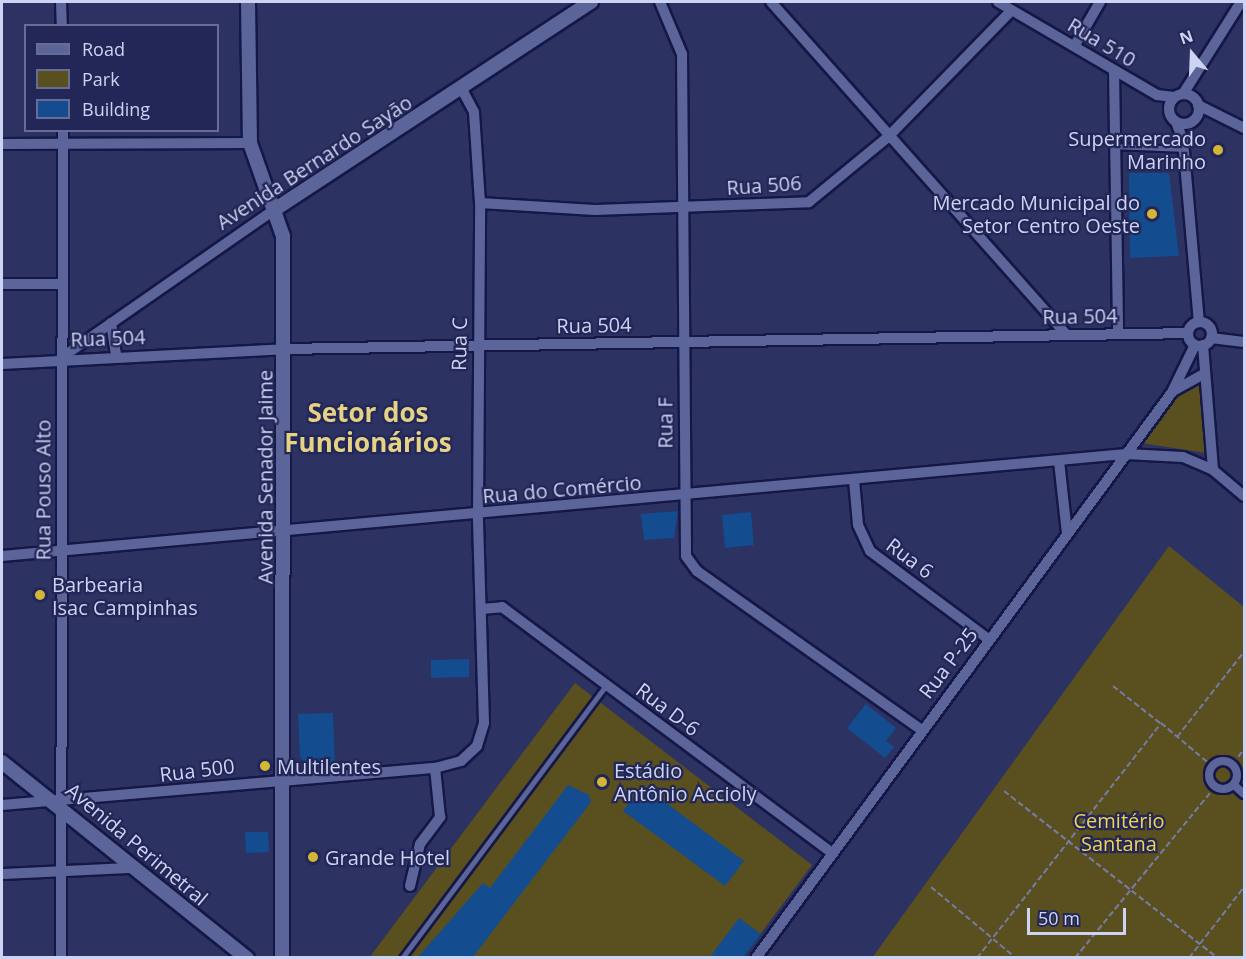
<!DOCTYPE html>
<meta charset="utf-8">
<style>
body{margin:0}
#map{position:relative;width:1246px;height:959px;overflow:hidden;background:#2c3262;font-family:"Open Sans",sans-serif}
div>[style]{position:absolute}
.green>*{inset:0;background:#5a4f1f}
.building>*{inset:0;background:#134c8f}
.path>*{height:2px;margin-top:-1px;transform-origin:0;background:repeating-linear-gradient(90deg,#757ba3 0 6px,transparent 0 9px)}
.roads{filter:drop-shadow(2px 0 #151746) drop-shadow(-2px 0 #151746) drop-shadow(0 2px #151746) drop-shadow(0 -2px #151746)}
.service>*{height:5px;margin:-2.5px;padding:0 2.5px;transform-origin:2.5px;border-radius:2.5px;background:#5c659a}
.pedestrian>*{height:8px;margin:-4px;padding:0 4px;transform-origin:4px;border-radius:4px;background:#5c659a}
.pedestrian>.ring{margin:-4px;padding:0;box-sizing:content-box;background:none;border:8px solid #5c659a;border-radius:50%}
.minor>*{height:10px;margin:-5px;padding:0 5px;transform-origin:5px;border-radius:5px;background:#5c659a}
.minor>.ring{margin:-5px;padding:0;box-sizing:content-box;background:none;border:10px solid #5c659a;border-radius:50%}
.tertiary>*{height:14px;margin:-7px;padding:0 7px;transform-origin:7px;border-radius:7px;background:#5c659a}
.dots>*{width:16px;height:16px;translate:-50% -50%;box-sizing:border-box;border:3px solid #222757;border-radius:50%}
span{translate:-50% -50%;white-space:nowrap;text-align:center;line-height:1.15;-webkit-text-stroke:4.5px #222757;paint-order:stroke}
.street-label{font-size:20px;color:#cdd3f2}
.poi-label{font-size:20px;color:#cdd3f2}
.right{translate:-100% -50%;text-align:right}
.left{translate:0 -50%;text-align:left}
.park-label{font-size:20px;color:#f1d350}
.district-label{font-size:26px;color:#e6d284;font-weight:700}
.frame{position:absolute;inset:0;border:3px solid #cdd3f2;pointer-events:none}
.legend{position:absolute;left:24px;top:24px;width:195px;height:108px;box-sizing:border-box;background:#222757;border:2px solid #666c95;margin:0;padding:8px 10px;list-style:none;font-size:18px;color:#cdd3f2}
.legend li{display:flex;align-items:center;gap:12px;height:30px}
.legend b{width:30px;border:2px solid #666c95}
.north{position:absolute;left:1162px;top:24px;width:60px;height:60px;-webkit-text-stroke:4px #222757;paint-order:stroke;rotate:341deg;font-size:16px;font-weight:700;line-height:24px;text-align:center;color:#cdd3f2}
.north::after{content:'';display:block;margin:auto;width:21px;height:27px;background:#cdd3f2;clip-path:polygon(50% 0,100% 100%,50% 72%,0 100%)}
.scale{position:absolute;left:1027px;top:908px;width:99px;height:27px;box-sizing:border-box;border:3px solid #cdd3f2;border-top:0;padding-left:8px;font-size:18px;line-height:21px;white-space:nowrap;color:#cdd3f2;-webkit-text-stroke:4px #222757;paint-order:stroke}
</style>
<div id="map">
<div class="green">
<i style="clip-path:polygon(1193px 385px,1200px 386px,1206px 453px,1141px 443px,1183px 389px)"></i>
<i style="clip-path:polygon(1169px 546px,1244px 607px,1244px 957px,872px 958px)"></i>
<i style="clip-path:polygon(575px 683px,812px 865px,743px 957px,369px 958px)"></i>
</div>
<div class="building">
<i style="clip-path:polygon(1129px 173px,1169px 173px,1179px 256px,1130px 258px)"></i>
<i style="clip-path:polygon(678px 511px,674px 538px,644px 540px,641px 514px)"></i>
<i style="clip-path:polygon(751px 512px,754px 545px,725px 548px,722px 515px)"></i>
<i style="clip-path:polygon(469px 659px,469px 677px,431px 678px,431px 660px)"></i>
<i style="clip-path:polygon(866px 704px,896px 728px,886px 741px,894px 747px,885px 758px,847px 728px)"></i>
<i style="clip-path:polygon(333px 713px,335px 766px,307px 767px,300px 757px,298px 714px)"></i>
<i style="clip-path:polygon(568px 785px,589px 795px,591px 802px,473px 957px,418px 957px,483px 883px,490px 888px)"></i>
<i style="clip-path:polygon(642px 785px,744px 861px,725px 886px,623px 811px)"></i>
<i style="clip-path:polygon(245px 832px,268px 832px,269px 852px,246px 853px)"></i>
<i style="clip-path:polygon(739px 918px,761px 934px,743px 957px,710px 957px)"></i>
</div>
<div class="path">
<i style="left:1113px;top:686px;width:60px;rotate:38.2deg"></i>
<i style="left:1177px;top:737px;width:108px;rotate:-51.8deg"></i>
<i style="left:1233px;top:764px;width:19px;rotate:-54deg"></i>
<i style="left:1004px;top:791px;width:271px;rotate:38deg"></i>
<i style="left:931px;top:887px;width:111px;rotate:39.9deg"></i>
<i style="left:977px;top:958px;width:298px;rotate:-51.9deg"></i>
<i style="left:1161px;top:723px;width:67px;rotate:40.1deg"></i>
<i style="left:1075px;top:958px;width:221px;rotate:-50.7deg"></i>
<i style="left:1189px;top:958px;width:90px;rotate:-52.2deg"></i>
</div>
<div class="roads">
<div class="service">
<i style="left:1115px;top:146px;width:68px;rotate:2.5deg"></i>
<i style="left:402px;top:958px;width:341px;rotate:-53.2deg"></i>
</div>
<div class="pedestrian">
<i class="ring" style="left:1209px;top:761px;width:20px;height:20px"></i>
<i style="left:1234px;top:785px;width:13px;rotate:42deg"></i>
</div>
<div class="minor">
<i style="left:61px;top:2px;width:24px;rotate:88deg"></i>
<i style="left:660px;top:2px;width:56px;rotate:67.1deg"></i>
<i style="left:682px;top:54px;width:502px;rotate:89.54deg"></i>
<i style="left:686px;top:556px;width:19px;rotate:54deg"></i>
<i style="left:697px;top:571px;width:273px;rotate:35.3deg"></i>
<i style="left:771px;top:2px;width:444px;rotate:48.4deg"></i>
<i style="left:998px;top:2px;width:184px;rotate:30.3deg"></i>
<i style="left:1157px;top:95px;width:17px;rotate:7deg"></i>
<i style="left:1075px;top:45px;width:50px;rotate:-59.8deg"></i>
<i style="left:1114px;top:71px;width:262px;rotate:89.1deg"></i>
<i style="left:1183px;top:94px;width:109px;rotate:-57.8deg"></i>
<i class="ring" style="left:1169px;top:94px;width:20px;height:20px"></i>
<i style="left:1198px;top:105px;width:51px;rotate:26.6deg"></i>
<i style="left:1176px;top:122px;width:19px;rotate:69deg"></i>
<i style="left:1183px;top:140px;width:183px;rotate:85deg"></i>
<i style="left:2px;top:144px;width:248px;rotate:-0.2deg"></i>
<i style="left:480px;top:203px;width:115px;rotate:3.5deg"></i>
<i style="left:595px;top:210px;width:214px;rotate:-2.1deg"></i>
<i style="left:809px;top:202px;width:101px;rotate:-39.4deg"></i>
<i style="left:887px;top:138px;width:177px;rotate:-45.7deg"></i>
<i style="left:2px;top:284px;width:60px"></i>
<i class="ring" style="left:1188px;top:322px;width:14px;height:14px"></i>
<i style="left:111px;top:323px;width:33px;rotate:81deg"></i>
<i style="left:1211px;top:338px;width:33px;rotate:7deg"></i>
<i style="left:1203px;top:345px;width:125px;rotate:85.4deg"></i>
<i style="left:61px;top:358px;width:263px;rotate:-34.8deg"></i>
<i style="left:2px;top:364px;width:282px;rotate:-3deg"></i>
<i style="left:284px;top:349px;width:904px;rotate:-1.01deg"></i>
<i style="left:1175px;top:390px;width:31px;rotate:-29deg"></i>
<i style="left:1059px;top:461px;width:72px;rotate:83.7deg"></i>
<i style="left:854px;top:480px;width:45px;rotate:84.9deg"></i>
<i style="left:858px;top:525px;width:29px;rotate:65deg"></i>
<i style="left:870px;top:551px;width:147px;rotate:36.7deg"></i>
<i style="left:2px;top:556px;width:1129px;rotate:-5.19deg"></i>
<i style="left:1126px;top:454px;width:57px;rotate:3deg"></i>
<i style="left:1183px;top:457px;width:33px;rotate:23deg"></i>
<i style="left:1213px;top:470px;width:40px;rotate:40deg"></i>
<i style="left:481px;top:609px;width:21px;rotate:-5deg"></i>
<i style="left:502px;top:607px;width:408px;rotate:36.7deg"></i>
<i style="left:2px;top:805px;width:435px;rotate:-4.9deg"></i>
<i style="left:435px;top:768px;width:27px;rotate:-15deg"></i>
<i style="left:461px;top:761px;width:22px;rotate:-43deg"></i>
<i style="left:477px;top:746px;width:24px;rotate:-73deg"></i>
<i style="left:484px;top:723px;width:208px;rotate:-91.7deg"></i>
<i style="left:478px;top:515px;width:312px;rotate:-89.6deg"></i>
<i style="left:480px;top:203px;width:91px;rotate:-93.8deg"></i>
<i style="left:474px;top:112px;width:27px;rotate:-118deg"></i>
<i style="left:2px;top:874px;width:127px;rotate:-2.7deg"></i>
<i style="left:410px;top:886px;width:43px;rotate:-76.6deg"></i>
<i style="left:420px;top:844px;width:34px;rotate:-53deg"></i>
<i style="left:440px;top:817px;width:49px;rotate:-95.8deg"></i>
<i style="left:61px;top:958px;width:828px;rotate:-89.86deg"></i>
<i style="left:756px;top:958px;width:702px;rotate:-53.68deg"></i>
<i style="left:1172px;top:392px;width:52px;rotate:-63.9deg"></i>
</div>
<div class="tertiary">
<i style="left:248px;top:2px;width:141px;rotate:89.2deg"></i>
<i style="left:250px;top:143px;width:99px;rotate:70.5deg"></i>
<i style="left:283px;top:236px;width:722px;rotate:90.08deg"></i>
<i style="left:277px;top:208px;width:376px;rotate:-33.3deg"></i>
<i style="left:2px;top:762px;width:314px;rotate:38.7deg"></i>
</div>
</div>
<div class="dots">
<i style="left:1218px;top:150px;background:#d3b635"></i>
<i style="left:1152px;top:214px;background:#d3b635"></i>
<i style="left:40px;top:595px;background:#d3b635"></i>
<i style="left:265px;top:766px;background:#d3b635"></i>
<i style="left:602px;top:782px;background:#d3b635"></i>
<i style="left:313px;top:857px;background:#d3b635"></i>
</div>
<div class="street-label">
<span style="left:1102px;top:42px;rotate:31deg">Rua 510</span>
<span style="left:314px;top:162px;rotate:-33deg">Avenida Bernardo Sayão</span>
<span style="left:764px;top:185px;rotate:-4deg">Rua 506</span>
<span style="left:1080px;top:316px;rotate:-1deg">Rua 504</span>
<span style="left:594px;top:325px;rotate:-1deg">Rua 504</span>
<span style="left:108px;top:338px;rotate:-2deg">Rua 504</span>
<span style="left:459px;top:344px;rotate:-89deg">Rua C</span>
<span style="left:665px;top:423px;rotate:-90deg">Rua F</span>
<span style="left:265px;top:477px;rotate:-90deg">Avenida Senador Jaime</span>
<span style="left:562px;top:489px;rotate:-5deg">Rua do Comércio</span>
<span style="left:43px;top:490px;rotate:-90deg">Rua Pouso Alto</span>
<span style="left:910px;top:558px;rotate:37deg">Rua 6</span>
<span style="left:948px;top:663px;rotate:-53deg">Rua P-25</span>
<span style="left:668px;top:709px;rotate:37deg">Rua D-6</span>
<span style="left:197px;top:770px;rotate:-7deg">Rua 500</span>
<span style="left:137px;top:844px;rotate:40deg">Avenida Perimetral</span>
</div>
<div class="poi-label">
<span class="right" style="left:1206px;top:150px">Supermercado<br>Marinho</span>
<span class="right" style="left:1140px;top:214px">Mercado Municipal do<br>Setor Centro Oeste</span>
<span class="left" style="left:52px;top:596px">Barbearia<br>Isac Campinhas</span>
<span class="left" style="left:277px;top:766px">Multilentes</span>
<span class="left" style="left:614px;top:782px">Estádio<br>Antônio Accioly</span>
<span class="left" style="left:325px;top:857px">Grande Hotel</span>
</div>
<div class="park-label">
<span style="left:1119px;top:832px">Cemitério<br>Santana</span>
</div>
<div class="district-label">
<span style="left:368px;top:428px">Setor dos<br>Funcionários</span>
</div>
<div class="frame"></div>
<ul class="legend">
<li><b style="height:8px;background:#5c659a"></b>Road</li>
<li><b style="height:16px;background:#5a4f1f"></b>Park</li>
<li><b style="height:16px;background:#134c8f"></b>Building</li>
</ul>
<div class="north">N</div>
<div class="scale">50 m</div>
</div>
